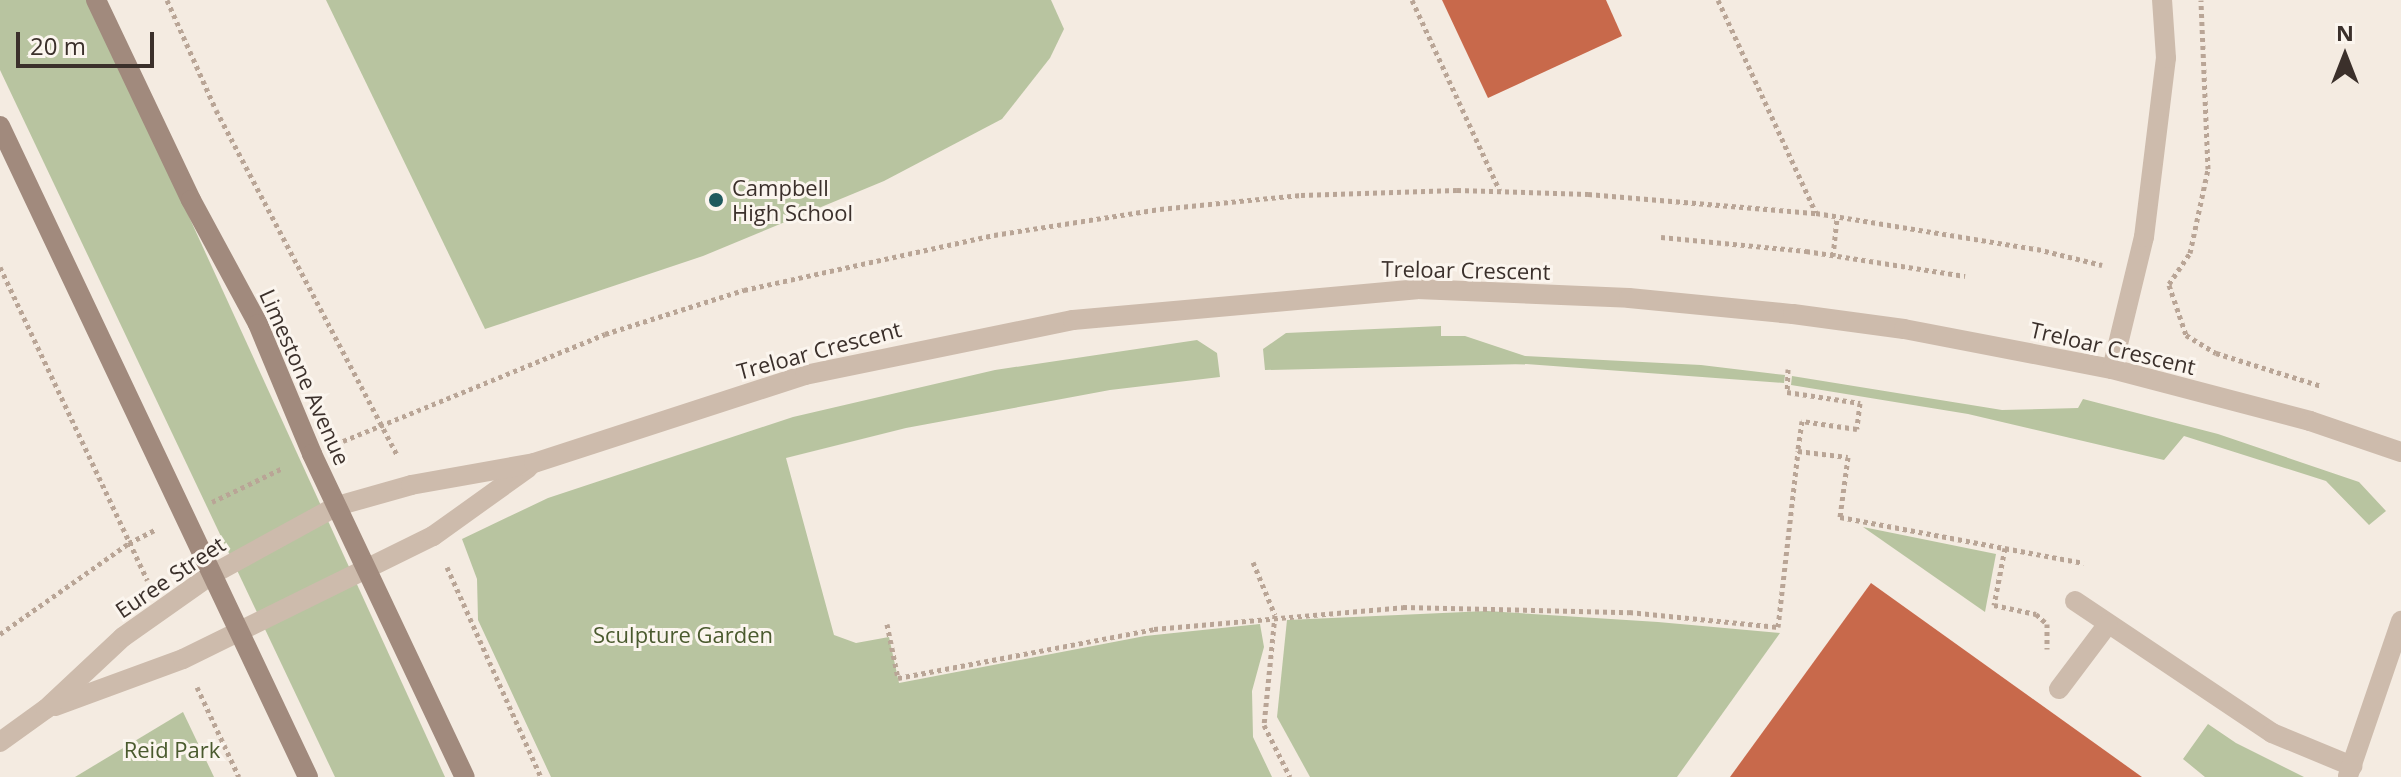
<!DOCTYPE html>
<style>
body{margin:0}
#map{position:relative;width:2401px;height:777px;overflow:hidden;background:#f4ebe1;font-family:"Open Sans",sans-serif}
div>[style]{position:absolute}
.green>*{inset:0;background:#b8c4a0}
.building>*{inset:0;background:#c8694b}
.path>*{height:5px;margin-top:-2.5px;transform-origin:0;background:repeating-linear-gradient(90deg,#b9a596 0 4px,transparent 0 8px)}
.service>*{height:20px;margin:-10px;padding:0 10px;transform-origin:10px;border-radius:10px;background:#cdbbac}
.minor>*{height:20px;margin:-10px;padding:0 10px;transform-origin:10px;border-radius:10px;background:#cdbbac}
.secondary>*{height:20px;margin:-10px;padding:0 10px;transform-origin:10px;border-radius:10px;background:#a18a7d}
.dots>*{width:22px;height:22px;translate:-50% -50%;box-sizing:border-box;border:4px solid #fbf5ee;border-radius:50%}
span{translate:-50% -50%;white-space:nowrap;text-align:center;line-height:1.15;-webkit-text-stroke:6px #fbf5ee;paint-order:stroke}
.poi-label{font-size:22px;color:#3b302b}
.left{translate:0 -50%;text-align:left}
.street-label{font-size:22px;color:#3b302b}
.park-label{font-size:22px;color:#4a5a2e}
.north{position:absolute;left:2305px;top:16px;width:80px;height:80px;-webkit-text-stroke:6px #fbf5ee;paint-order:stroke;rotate:0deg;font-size:22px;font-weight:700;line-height:32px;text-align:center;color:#3b302b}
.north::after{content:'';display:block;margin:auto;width:28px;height:36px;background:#3b302b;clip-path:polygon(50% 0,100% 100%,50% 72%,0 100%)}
.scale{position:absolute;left:16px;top:32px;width:138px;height:36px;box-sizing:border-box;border:4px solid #3b302b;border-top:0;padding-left:10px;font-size:24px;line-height:28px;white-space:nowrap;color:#3b302b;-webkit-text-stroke:6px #fbf5ee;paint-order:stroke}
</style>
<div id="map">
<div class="green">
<i style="clip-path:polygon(0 0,90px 0,445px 777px,335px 777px,0 70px)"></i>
<i style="clip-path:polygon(326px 0,1051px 0,1064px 29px,1050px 58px,1002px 119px,884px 181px,703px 256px,485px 329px)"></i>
<i style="clip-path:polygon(1441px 326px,1441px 336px,1465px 336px,1525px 356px,1701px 365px,1785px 375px,1784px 383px,1526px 364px,1265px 370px,1263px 349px,1286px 333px)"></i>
<i style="clip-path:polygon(1197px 340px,1217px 353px,1220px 377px,1110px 390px,906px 428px,786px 458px,834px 635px,856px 643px,889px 637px,899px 683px,1145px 636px,1260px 624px,1264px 647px,1252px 691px,1253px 737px,1272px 777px,551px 777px,478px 620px,477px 579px,462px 539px,548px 498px,793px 417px,995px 370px)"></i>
<i style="clip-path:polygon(1792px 376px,2002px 410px,2078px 408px,2083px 399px,2218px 434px,2359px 482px,2386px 511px,2369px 525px,2326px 481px,2184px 436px,2164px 460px,1968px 414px,1791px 385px)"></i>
<i style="clip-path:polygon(1863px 527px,1996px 554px,1985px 612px)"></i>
<i style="clip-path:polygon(1487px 611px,1658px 622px,1780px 633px,1677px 777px,1310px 777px,1277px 717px,1287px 620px)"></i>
<i style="clip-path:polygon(183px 712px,214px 777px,75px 777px)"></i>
<i style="clip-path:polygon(2208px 724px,2236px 743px,2304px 777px,2205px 777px,2183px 759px)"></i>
</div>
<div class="building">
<i style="clip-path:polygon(1442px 0,1606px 0,1622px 36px,1488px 98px)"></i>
<i style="clip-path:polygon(1871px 583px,2061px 719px,2142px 777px,1730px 777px)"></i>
</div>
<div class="path">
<i style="left:167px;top:0;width:120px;rotate:66deg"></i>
<i style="left:216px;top:110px;width:391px;rotate:62.3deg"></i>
<i style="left:1412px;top:0;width:210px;rotate:65.3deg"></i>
<i style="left:1718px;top:0;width:234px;rotate:65.3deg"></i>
<i style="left:1661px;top:237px;width:146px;rotate:5.5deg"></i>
<i style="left:1806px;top:251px;width:161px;rotate:8.9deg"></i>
<i style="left:1833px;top:256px;width:39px;rotate:-84deg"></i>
<i style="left:0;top:267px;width:346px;rotate:64.8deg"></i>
<i style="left:2169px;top:284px;width:37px;rotate:-56deg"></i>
<i style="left:2190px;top:253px;width:86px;rotate:-77.9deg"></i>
<i style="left:2208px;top:169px;width:169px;rotate:-92.4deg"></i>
<i style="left:2169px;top:285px;width:53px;rotate:71.2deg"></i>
<i style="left:2186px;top:335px;width:35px;rotate:31deg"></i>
<i style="left:2216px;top:353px;width:110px;rotate:17.4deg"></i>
<i style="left:1788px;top:369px;width:23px;rotate:92deg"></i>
<i style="left:1787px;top:392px;width:74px;rotate:8.6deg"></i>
<i style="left:1860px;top:403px;width:26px;rotate:97deg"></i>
<i style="left:1857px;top:429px;width:56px;rotate:-171.7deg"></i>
<i style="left:1802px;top:421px;width:30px;rotate:98deg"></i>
<i style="left:343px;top:441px;width:283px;rotate:-22.2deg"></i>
<i style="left:605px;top:334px;width:146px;rotate:-17.6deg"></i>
<i style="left:744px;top:290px;width:256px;rotate:-12.4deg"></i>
<i style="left:994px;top:235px;width:168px;rotate:-8.9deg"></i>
<i style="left:1160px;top:209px;width:142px;rotate:-5.7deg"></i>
<i style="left:1301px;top:195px;width:156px;rotate:-1.8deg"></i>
<i style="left:1457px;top:190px;width:131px;rotate:1.7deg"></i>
<i style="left:1588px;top:194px;width:229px;rotate:4.8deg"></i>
<i style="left:1816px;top:213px;width:224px;rotate:9.3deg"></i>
<i style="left:2037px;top:249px;width:67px;rotate:13.8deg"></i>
<i style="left:212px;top:502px;width:79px;rotate:-25.6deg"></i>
<i style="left:2005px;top:548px;width:58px;rotate:100.9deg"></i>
<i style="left:1994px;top:605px;width:43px;rotate:12.1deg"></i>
<i style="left:2036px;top:614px;width:15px;rotate:42deg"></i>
<i style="left:2047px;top:624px;width:25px;rotate:90deg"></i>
<i style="left:1253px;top:562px;width:57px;rotate:67.5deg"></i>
<i style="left:1275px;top:615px;width:111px;rotate:95.7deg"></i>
<i style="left:1264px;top:725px;width:58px;rotate:63.4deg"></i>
<i style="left:447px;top:567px;width:230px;rotate:65.9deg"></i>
<i style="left:887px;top:624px;width:55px;rotate:78.5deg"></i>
<i style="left:898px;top:678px;width:261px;rotate:-10.8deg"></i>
<i style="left:1154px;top:629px;width:250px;rotate:-5deg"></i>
<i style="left:1403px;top:607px;width:226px;rotate:1.3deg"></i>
<i style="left:1629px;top:612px;width:150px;rotate:5.7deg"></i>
<i style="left:1778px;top:627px;width:177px;rotate:-83.5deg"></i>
<i style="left:1798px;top:451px;width:50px;rotate:6.8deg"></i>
<i style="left:1848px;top:457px;width:61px;rotate:97.6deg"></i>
<i style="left:1840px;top:517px;width:248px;rotate:10.7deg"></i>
<i style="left:0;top:634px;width:158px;rotate:-35.2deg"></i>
<i style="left:129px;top:543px;width:31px;rotate:-27deg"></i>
<i style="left:197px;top:687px;width:99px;rotate:65deg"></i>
</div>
<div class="service">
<i style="left:2112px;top:369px;width:136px;rotate:-76.4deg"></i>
<i style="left:2144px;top:237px;width:180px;rotate:-83deg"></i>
<i style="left:2166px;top:58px;width:58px;rotate:-93.9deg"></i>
<i style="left:2075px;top:601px;width:237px;rotate:33.8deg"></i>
<i style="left:2272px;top:733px;width:87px;rotate:22.4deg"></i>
<i style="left:2059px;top:689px;width:81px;rotate:-53deg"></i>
<i style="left:2348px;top:776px;width:164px;rotate:-71.1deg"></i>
</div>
<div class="minor">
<i style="left:55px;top:706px;width:136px;rotate:-20.2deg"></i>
<i style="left:183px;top:659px;width:279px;rotate:-26.2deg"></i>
<i style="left:433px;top:536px;width:117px;rotate:-35.6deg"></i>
<i style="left:0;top:742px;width:57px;rotate:-35.7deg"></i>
<i style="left:46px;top:709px;width:105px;rotate:-43.1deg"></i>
<i style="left:123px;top:637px;width:108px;rotate:-35.2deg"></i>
<i style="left:211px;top:575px;width:144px;rotate:-28.7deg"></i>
<i style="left:337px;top:506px;width:77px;rotate:-15.8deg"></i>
<i style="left:411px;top:485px;width:125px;rotate:-10.1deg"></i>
<i style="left:534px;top:463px;width:285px;rotate:-18deg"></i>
<i style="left:805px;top:375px;width:274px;rotate:-11.6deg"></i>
<i style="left:1073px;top:320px;width:345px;rotate:-5.1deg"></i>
<i style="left:1417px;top:289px;width:212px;rotate:2.4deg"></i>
<i style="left:1629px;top:298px;width:165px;rotate:5.6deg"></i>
<i style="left:1793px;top:314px;width:112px;rotate:7.7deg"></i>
<i style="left:1904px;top:329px;width:212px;rotate:10.9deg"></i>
<i style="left:2112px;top:369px;width:205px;rotate:14.7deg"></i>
<i style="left:2310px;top:421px;width:96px;rotate:18.8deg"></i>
</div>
<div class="secondary">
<i style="left:96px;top:0;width:221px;rotate:64.6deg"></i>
<i style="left:191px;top:200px;width:141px;rotate:61.6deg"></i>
<i style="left:258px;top:324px;width:141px;rotate:67.4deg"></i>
<i style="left:312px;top:454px;width:357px;rotate:64.7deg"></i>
<i style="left:0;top:126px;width:720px;rotate:64.68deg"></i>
</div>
<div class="dots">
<i style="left:716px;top:200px;background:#1f5a5e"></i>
</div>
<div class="poi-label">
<span class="left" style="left:732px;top:200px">Campbell<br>High School</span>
</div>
<div class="street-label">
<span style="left:1466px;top:270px;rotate:1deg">Treloar Crescent</span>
<span style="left:2113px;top:348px;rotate:13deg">Treloar Crescent</span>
<span style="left:819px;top:350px;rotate:-15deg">Treloar Crescent</span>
<span style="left:305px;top:377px;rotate:66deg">Limestone Avenue</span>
<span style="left:170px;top:577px;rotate:-34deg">Euree Street</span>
</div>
<div class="park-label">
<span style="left:683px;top:635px">Sculpture Garden</span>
<span style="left:172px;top:750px">Reid Park</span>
</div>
<div class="north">N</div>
<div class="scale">20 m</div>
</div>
